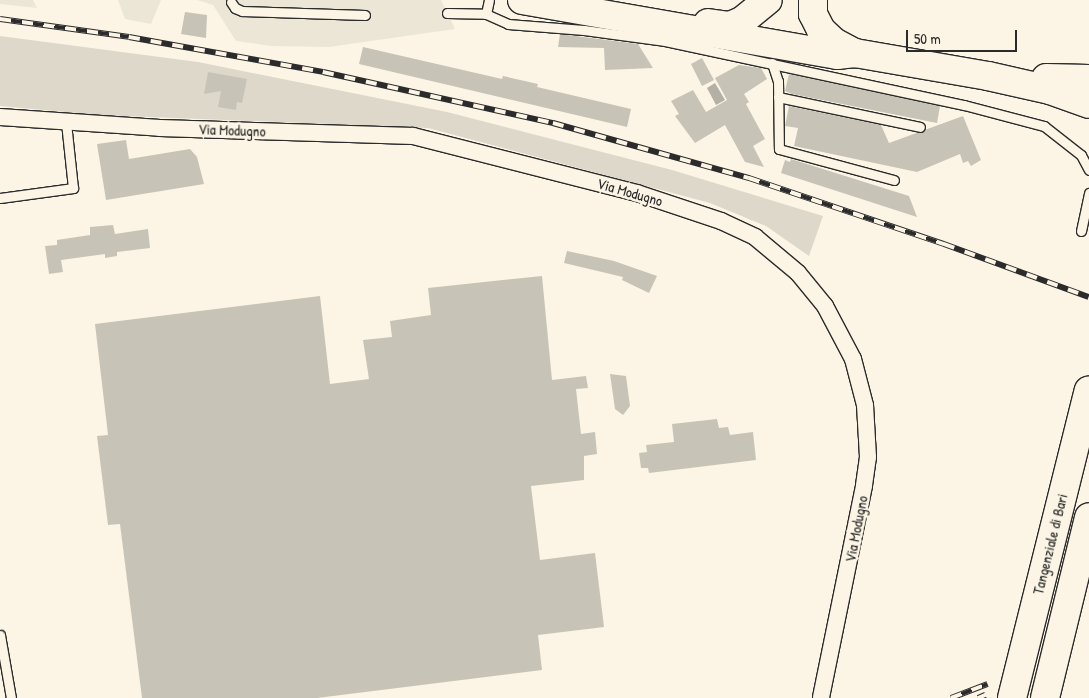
<!DOCTYPE html>
<style>
body{margin:0}
#map{position:relative;width:1089px;height:698px;overflow:hidden;background:#fcf5e5;font-family:"Patrick Hand",sans-serif}
div>[style]{position:absolute}
.built>*{inset:0;background:#ece6d7}
.green>*{inset:0;background:#ded8ca}
.water>*{inset:0;background:#b4b0a5}
.building>*{inset:0;background:#c8c3b7}
.roads{filter:drop-shadow(1px 0 #2b2b2b) drop-shadow(-1px 0 #2b2b2b) drop-shadow(0 1px #2b2b2b) drop-shadow(0 -1px #2b2b2b)}
.lane>*{height:9px;margin:-4.5px;padding:0 4.5px;transform-origin:4.5px;border-radius:4.5px;background:#fcf5e5}
.street>*{height:16px;margin:-8px;padding:0 8px;transform-origin:8px;border-radius:8px;background:#fcf5e5}
.highway>*{height:28px;margin:-14px;padding:0 14px;transform-origin:14px;border-radius:14px;background:#fcf5e5}
.rail>*{height:5.5px;margin-top:-2.75px;transform-origin:0;background:repeating-linear-gradient(90deg,#fcf5e5 0 11px,#2b2b2b 0 22px);box-sizing:border-box;border-block:1px solid #2b2b2b}
span{translate:-50% -50%;white-space:nowrap;text-align:center;line-height:1.15;-webkit-text-stroke:5px #fcf5e5;paint-order:stroke}
.street-label{font-size:15px;color:#2b2b2b}
.scale{position:absolute;left:906px;top:30px;width:111px;height:22px;box-sizing:border-box;border:2px solid #2b2b2b;border-top:0;padding-left:6px;font-size:15px;line-height:18px;white-space:nowrap;color:#2b2b2b;-webkit-text-stroke:4px #fcf5e5;paint-order:stroke}
</style>
<div id="map">
<div class="built">
<i style="clip-path:polygon(0 0,33px 0,37px 8px,0 4px)"></i>
<i style="clip-path:polygon(118px 0,161px 0,151px 24px,125px 19px)"></i>
<i style="clip-path:polygon(197px 0,441px 0,455px 29px,329px 47px,271px 46px,236px 41px,213px 5px)"></i>
</div>
<div class="green">
<i style="clip-path:polygon(0 36px,198px 62px,447px 112px,672px 170px,823px 216px,809px 256px,766px 226px,710px 203px,428px 128px,99px 115px,0 106px)"></i>
</div>
<div class="water">
<i style="clip-path:polygon(715px 83px,725px 100px,716px 105px,707px 88px)"></i>
</div>
<div class="building">
<i style="clip-path:polygon(185px 12px,207px 15px,206px 38px,181px 34px)"></i>
<i style="clip-path:polygon(560px 34px,638px 44px,653px 68px,605px 70px,604px 48px,558px 47px)"></i>
<i style="clip-path:polygon(363px 47px,502px 79px,503px 76px,538px 84px,537px 87px,631px 109px,627px 127px,359px 64px)"></i>
<i style="clip-path:polygon(702px 58px,714px 80px,702px 86px,691px 64px)"></i>
<i style="clip-path:polygon(739px 65px,761px 68px,767px 79px,744px 94px,749px 102px,746px 104px,765px 139px,753px 146px,764px 167px,745px 162px,725px 125px,695px 143px,675px 116px,679px 114px,671px 101px,693px 90px,706px 112px,727px 100px,715px 78px)"></i>
<i style="clip-path:polygon(208px 72px,247px 79px,242px 103px,237px 102px,236px 110px,218px 107px,221px 91px,204px 94px)"></i>
<i style="clip-path:polygon(789px 74px,940px 106px,937px 123px,792px 94px,785px 91px)"></i>
<i style="clip-path:polygon(789px 106px,881px 125px,889px 143px,963px 116px,981px 160px,971px 166px,968px 161px,963px 163px,960px 154px,917px 172px,794px 146px,798px 128px,785px 126px)"></i>
<i style="clip-path:polygon(126px 140px,129px 159px,190px 149px,197px 157px,204px 184px,106px 200px,97px 144px)"></i>
<i style="clip-path:polygon(791px 159px,909px 196px,917px 217px,781px 173px,785px 160px,790px 162px)"></i>
<i style="clip-path:polygon(113px 225px,115px 234px,148px 229px,150px 248px,117px 252px,117px 256px,105px 258px,105px 254px,61px 260px,63px 272px,49px 274px,45px 246px,57px 245px,57px 240px,90px 235px,90px 227px)"></i>
<i style="clip-path:polygon(567px 251px,614px 261px,657px 276px,649px 293px,622px 280px,623px 277px,564px 263px)"></i>
<i style="clip-path:polygon(542px 276px,552px 380px,586px 376px,588px 388px,576px 389px,581px 434px,595px 432px,597px 454px,584px 456px,584px 480px,531px 486px,540px 560px,595px 553px,604px 627px,538px 635px,542px 670px,317px 698px,142px 698px,120px 524px,108px 525px,97px 436px,108px 435px,95px 324px,320px 296px,330px 384px,369px 379px,363px 340px,392px 337px,390px 321px,431px 315px,428px 288px)"></i>
<i style="clip-path:polygon(610px 374px,626px 376px,630px 406px,623px 415px,615px 409px)"></i>
<i style="clip-path:polygon(717px 419px,719px 428px,728px 427px,730px 435px,753px 432px,756px 460px,649px 473px,648px 468px,641px 468px,639px 453px,647px 452px,646px 445px,674px 442px,672px 424px)"></i>
</div>
<div class="roads">
<div class="lane">
<i style="left:231px;top:2px;width:7px;rotate:56deg"></i>
<i style="left:235px;top:8px;width:8px;rotate:23deg"></i>
<i style="left:242px;top:11px;width:123px;rotate:1.9deg"></i>
<i style="left:447px;top:13px;width:39px;rotate:1deg"></i>
<i style="left:486px;top:14px;width:24px;rotate:24deg"></i>
<i style="left:508px;top:24px;width:76px;rotate:4.5deg"></i>
<i style="left:584px;top:30px;width:82px;rotate:7.7deg"></i>
<i style="left:665px;top:41px;width:306px;rotate:12.1deg"></i>
<i style="left:964px;top:105px;width:83px;rotate:14.7deg"></i>
<i style="left:1044px;top:126px;width:47px;rotate:38.1deg"></i>
<i style="left:1081px;top:155px;width:17px;rotate:62deg"></i>
<i style="left:486px;top:14px;width:14px;rotate:-78deg"></i>
<i style="left:772px;top:63px;width:19px;rotate:72deg"></i>
<i style="left:778px;top:81px;width:68px;rotate:89.2deg"></i>
<i style="left:779px;top:149px;width:119px;rotate:15.1deg"></i>
<i style="left:778px;top:97px;width:145px;rotate:11.9deg"></i>
<i style="left:0;top:198px;width:74px;rotate:-7.8deg"></i>
<i style="left:73px;top:188px;width:66px;rotate:-96.1deg"></i>
<i style="left:1081px;top:231px;width:39px;rotate:-78deg"></i>
<i style="left:0;top:635px;width:64px;rotate:80.1deg"></i>
</div>
<div class="street">
<i style="left:0;top:117px;width:160px;rotate:3.9deg"></i>
<i style="left:160px;top:128px;width:253px;rotate:1.8deg"></i>
<i style="left:413px;top:136px;width:231px;rotate:14.3deg"></i>
<i style="left:637px;top:193px;width:89px;rotate:18.4deg"></i>
<i style="left:721px;top:221px;width:38px;rotate:25deg"></i>
<i style="left:755px;top:237px;width:56px;rotate:39.9deg"></i>
<i style="left:798px;top:273px;width:43px;rotate:50.7deg"></i>
<i style="left:825px;top:306px;width:60px;rotate:62.2deg"></i>
<i style="left:853px;top:359px;width:48px;rotate:75.4deg"></i>
<i style="left:865px;top:405px;width:52px;rotate:86.7deg"></i>
<i style="left:868px;top:457px;width:29px;rotate:98deg"></i>
<i style="left:864px;top:486px;width:216px;rotate:101.5deg"></i>
</div>
<div class="highway">
<i style="left:522px;top:0;width:320px;rotate:9.9deg"></i>
<i style="left:837px;top:55px;width:18px;rotate:-6deg"></i>
<i style="left:855px;top:53px;width:135px;rotate:9.8deg"></i>
<i style="left:988px;top:76px;width:64px;rotate:12.7deg"></i>
<i style="left:1050px;top:90px;width:41px;rotate:19.7deg"></i>
<i style="left:813px;top:0;width:14px;rotate:90deg"></i>
<i style="left:813px;top:14px;width:18px;rotate:63deg"></i>
<i style="left:821px;top:30px;width:18px;rotate:43deg"></i>
<i style="left:834px;top:42px;width:24px;rotate:28deg"></i>
<i style="left:708px;top:23px;width:22px;rotate:8deg"></i>
<i style="left:730px;top:26px;width:13px;rotate:-23deg"></i>
<i style="left:742px;top:21px;width:33px;rotate:-39deg"></i>
<i style="left:1046px;top:78px;width:43px;rotate:1.3deg"></i>
<i style="left:1012px;top:698px;width:317px;rotate:-76deg"></i>
<i style="left:1045px;top:698px;width:186px;rotate:-76.3deg"></i>
</div>
</div>
<div class="rail">
<i style="left:0;top:19px;width:130px;rotate:7.9deg"></i>
<i style="left:129px;top:37px;width:197px;rotate:10.2deg"></i>
<i style="left:323px;top:72px;width:236px;rotate:12.5deg"></i>
<i style="left:553px;top:123px;width:204px;rotate:15.7deg"></i>
<i style="left:749px;top:178px;width:206px;rotate:18.7deg"></i>
<i style="left:944px;top:244px;width:154px;rotate:20.1deg"></i>
<i style="left:951px;top:698px;width:39px;rotate:-21deg"></i>
<i style="left:978px;top:698px;width:8px;rotate:-23deg"></i>
</div>
<div class="street-label">
<span style="left:232px;top:130px;rotate:2deg">Via Modugno</span>
<span style="left:630px;top:192px;rotate:16deg">Via Modugno</span>
<span style="left:856px;top:529px;rotate:-79deg">Via Modugno</span>
<span style="left:1050px;top:544px;rotate:-76deg">Tangenziale di Bari</span>
</div>
<div class="scale">50 m</div>
</div>
